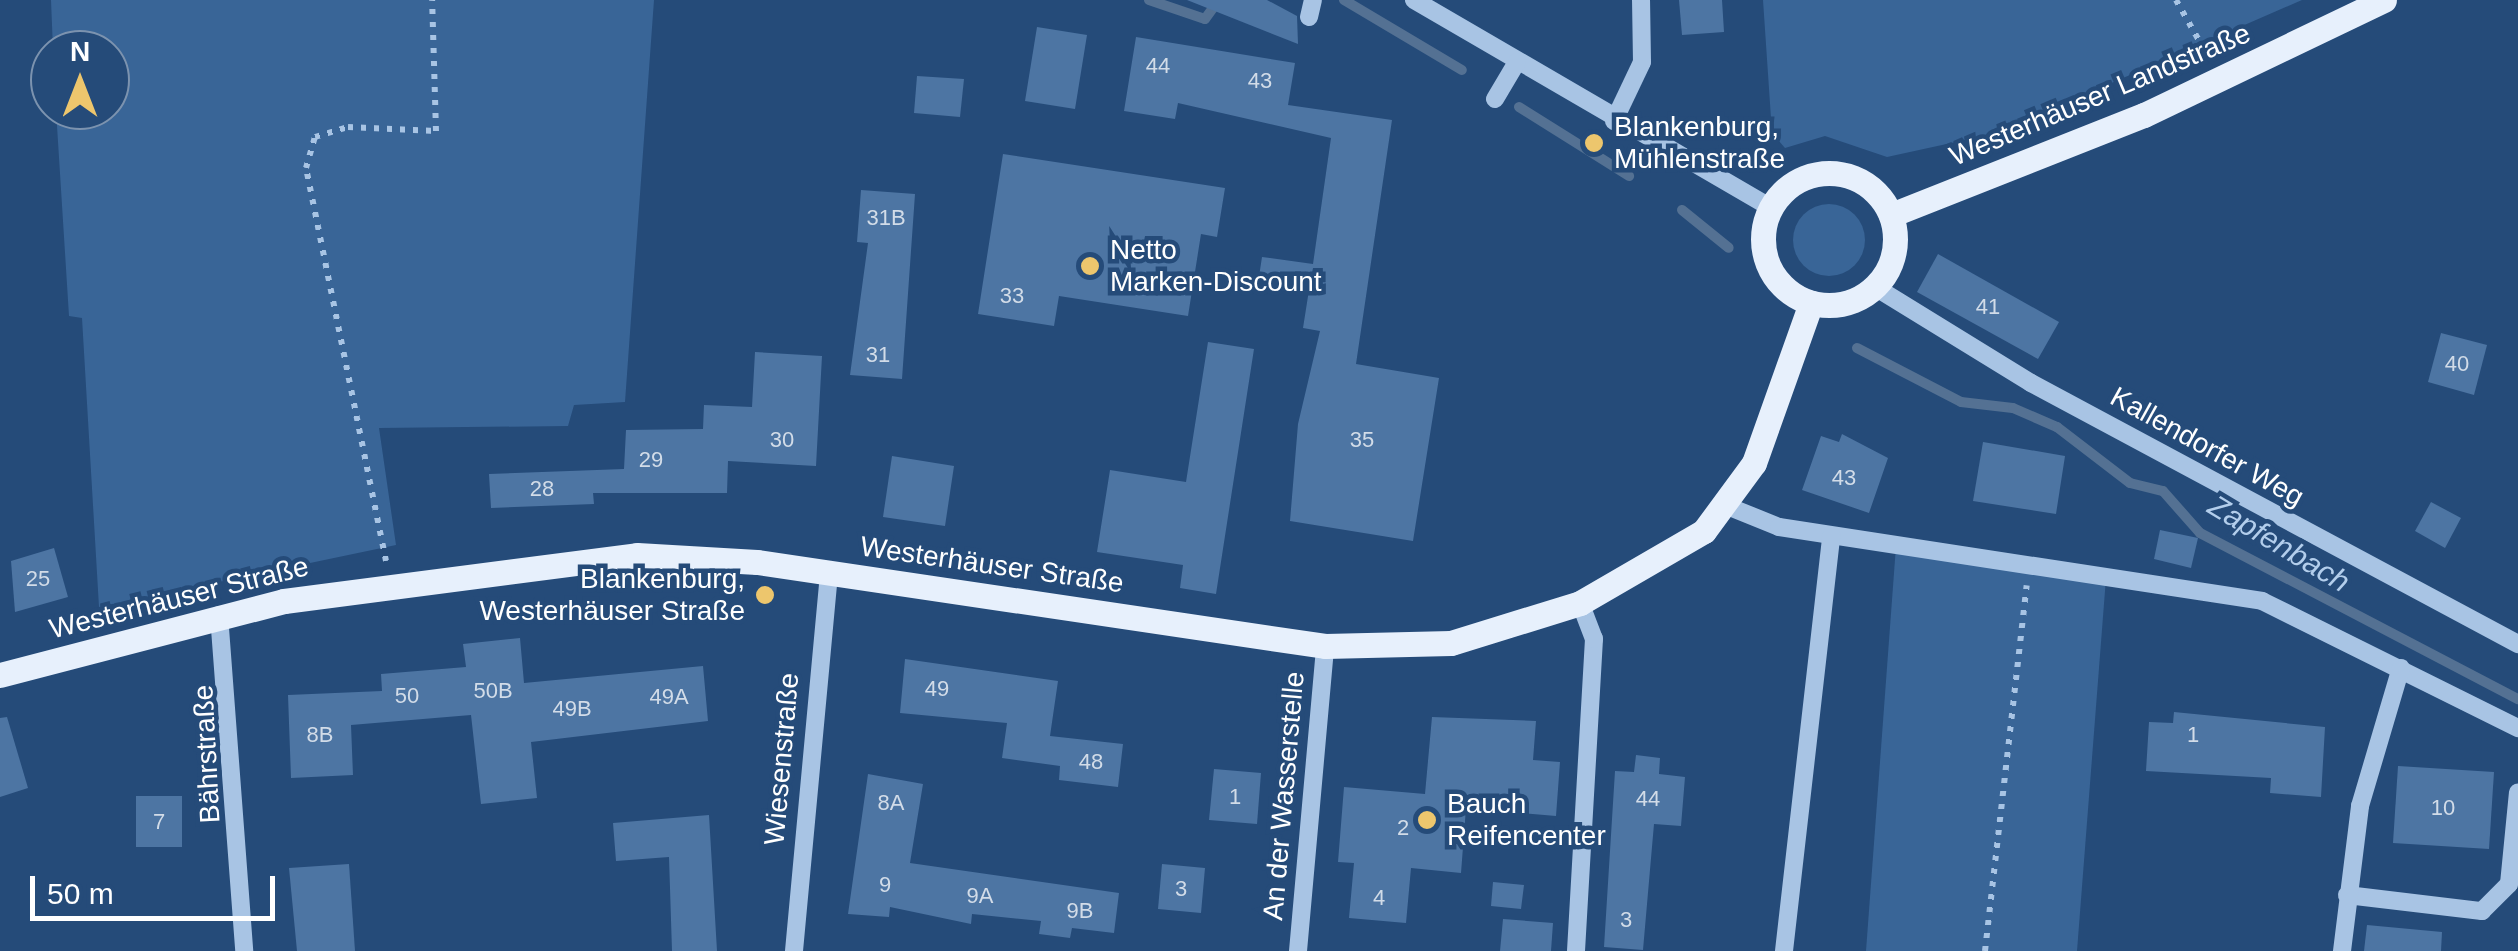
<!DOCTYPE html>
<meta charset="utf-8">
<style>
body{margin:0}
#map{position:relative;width:2518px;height:951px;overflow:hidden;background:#254b79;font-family:Arial,sans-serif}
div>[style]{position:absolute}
.green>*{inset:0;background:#396597}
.round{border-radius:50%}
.stream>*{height:10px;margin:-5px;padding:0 5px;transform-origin:5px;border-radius:5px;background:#547193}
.building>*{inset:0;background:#4d75a3}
.path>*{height:6px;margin-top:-3px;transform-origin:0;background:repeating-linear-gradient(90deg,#a8c4e4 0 5px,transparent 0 13px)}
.minor>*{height:18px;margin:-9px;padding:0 9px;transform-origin:9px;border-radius:9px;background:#a8c4e4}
.major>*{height:25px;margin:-12.5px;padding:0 12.5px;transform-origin:12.5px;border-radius:12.5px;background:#e7f0fc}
.major>.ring{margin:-12.5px;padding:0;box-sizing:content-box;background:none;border:25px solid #e7f0fc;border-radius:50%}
.dots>*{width:28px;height:28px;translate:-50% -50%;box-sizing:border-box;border:5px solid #254b79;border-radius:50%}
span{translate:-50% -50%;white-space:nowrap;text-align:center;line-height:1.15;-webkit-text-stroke:9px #254b79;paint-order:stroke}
.number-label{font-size:22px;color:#d2dce8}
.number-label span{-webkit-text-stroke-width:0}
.street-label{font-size:28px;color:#fff}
.poi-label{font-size:28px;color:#fff}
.left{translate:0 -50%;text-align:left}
.right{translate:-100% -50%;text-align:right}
.water-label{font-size:30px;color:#b3ceec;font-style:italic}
.north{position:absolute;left:30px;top:30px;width:100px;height:100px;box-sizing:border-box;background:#254b79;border:2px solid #7c93af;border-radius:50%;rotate:0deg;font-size:28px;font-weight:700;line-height:40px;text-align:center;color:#fff}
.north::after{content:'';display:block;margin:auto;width:35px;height:45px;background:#edc66d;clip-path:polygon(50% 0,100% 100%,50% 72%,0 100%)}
.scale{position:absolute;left:30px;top:876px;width:245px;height:45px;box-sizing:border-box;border:5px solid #fff;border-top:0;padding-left:12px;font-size:30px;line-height:35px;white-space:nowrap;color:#fff;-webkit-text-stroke:8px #254b79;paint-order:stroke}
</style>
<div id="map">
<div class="green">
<i style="clip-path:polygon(51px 0,654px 0,625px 402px,574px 405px,568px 426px,379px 428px,396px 545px,99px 607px,82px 318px,69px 316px,56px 110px,110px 110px,110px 50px,53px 50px)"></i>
<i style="clip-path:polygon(1763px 0,2302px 0,1997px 133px,1887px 157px,1825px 136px,1785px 148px,1772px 133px)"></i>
<i class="round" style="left:1793px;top:204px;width:72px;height:72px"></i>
<i style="clip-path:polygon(1896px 546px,2106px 578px,2077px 951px,1866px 951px)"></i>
</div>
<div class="stream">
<i style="left:1149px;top:0;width:59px;rotate:18.7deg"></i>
<i style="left:1205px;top:19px;width:24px;rotate:-54deg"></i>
<i style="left:1344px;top:0;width:137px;rotate:30.7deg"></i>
<i style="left:1519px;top:107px;width:130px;rotate:32.1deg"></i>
<i style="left:1682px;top:210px;width:60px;rotate:39deg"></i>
<i style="left:1857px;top:348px;width:117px;rotate:27.4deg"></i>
<i style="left:1961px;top:402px;width:52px;rotate:6.6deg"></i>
<i style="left:2013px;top:408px;width:48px;rotate:23.4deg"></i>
<i style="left:2057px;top:427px;width:92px;rotate:37.5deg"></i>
<i style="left:2130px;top:483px;width:34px;rotate:14deg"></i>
<i style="left:2163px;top:491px;width:56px;rotate:48.6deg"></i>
<i style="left:2200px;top:533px;width:359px;rotate:27.6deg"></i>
</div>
<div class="building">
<i style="clip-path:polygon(1187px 0,1267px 0,1297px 16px,1298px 44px)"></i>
<i style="clip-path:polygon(1679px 0,1722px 0,1724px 32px,1682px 35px)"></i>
<i style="clip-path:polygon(1037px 27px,1087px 35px,1075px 109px,1025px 101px)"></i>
<i style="clip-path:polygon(1136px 37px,1295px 63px,1288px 105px,1392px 120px,1356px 364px,1439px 378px,1413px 541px,1290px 521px,1298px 424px,1320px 331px,1303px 328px,1309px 290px,1258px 283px,1262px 257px,1313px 264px,1331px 138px,1178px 103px,1175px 119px,1124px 111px)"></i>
<i style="clip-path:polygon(917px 76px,964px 79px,960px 117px,914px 113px)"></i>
<i style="clip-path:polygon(1003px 154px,1225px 188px,1217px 237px,1201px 234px,1188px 316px,1059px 296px,1054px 326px,978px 314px)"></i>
<i style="clip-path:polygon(861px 190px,915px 194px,902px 379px,850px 375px,868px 243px,857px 242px)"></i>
<i style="clip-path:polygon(1938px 254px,2059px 322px,2038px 359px,1917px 292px)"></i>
<i style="clip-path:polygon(2441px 333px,2487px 345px,2474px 395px,2428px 382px)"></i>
<i style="clip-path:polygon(1208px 342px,1254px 349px,1216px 594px,1180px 588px,1183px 565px,1097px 552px,1110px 470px,1186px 482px)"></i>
<i style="clip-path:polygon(755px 352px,822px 356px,816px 466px,728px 461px,727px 493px,593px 493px,594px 504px,491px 508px,489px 474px,624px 469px,626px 430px,703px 429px,704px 405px,752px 407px)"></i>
<i style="clip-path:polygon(1842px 434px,1888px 458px,1869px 513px,1802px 490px,1821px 436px,1839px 442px)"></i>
<i style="clip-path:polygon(1983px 442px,2065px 456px,2056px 514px,1973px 501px)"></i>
<i style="clip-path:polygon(892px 456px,954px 466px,945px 526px,883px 517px)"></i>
<i style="clip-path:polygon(2431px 502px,2461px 518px,2445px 548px,2415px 531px)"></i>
<i style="clip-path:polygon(2160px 530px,2198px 538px,2191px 568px,2154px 559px)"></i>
<i style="clip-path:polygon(54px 548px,68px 597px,15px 612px,11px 561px)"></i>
<i style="clip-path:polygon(520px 638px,524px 683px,703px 666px,708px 721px,531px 742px,537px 798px,481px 804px,471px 715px,351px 725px,353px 775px,291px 778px,288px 695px,382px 691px,381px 674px,466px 667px,463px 644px)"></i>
<i style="clip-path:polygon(905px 659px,1058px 681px,1050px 736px,1123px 744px,1118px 787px,1059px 780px,1060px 766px,1002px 758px,1007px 723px,900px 713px)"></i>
<i style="clip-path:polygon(2174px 712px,2325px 727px,2321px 797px,2270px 793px,2271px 778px,2146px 771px,2149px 722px,2173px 723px)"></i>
<i style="clip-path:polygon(7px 717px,28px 788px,0 797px,0 718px)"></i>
<i style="clip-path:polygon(1432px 717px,1536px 721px,1533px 760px,1560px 762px,1556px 816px,1466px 808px,1461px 873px,1411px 868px,1406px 923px,1349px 918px,1354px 863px,1338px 862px,1344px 787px,1425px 794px)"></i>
<i style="clip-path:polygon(1636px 755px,1660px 758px,1659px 774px,1685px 777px,1681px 826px,1654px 824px,1643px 950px,1604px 947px,1615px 771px,1634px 772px)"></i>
<i style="clip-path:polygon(2398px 766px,2494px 772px,2489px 849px,2393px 843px)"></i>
<i style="clip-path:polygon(1214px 769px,1261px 773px,1257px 824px,1209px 820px)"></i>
<i style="clip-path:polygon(868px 774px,923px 784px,910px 863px,1119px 893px,1114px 933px,1072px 928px,1070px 938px,1039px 934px,1041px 921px,972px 914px,971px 924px,890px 907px,889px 917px,848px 914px)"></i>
<i style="clip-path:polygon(136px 796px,182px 796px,182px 847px,136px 847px)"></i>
<i style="clip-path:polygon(709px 815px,717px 951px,672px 951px,669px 857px,616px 861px,613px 823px)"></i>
<i style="clip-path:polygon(349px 864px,355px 951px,297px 951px,289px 868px)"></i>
<i style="clip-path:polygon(1162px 864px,1205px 868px,1201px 913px,1158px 909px)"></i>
<i style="clip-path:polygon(1493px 882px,1524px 885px,1521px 909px,1491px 906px)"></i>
<i style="clip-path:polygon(1503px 919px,1553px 923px,1551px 951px,1500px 951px)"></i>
<i style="clip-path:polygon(2367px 925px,2442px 932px,2441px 951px,2364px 951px)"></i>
</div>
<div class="path">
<i style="left:2176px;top:0;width:67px;rotate:60.4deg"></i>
<i style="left:386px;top:561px;width:401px;rotate:-101.5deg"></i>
<i style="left:306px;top:168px;width:32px;rotate:-74deg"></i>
<i style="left:315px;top:137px;width:34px;rotate:-17deg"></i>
<i style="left:348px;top:127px;width:88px;rotate:2.6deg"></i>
<i style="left:436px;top:131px;width:131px;rotate:-91.7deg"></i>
<i style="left:1985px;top:951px;width:368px;rotate:-83.5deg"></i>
</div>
<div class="minor">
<i style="left:1414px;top:0;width:413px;rotate:30.2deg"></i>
<i style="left:1309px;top:17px;width:17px;rotate:-77deg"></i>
<i style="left:1495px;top:99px;width:43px;rotate:-59.3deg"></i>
<i style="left:1614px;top:121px;width:65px;rotate:-64.6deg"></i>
<i style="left:1642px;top:62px;width:62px;rotate:-90.9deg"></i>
<i style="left:1875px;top:287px;width:183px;rotate:31.6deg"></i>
<i style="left:2031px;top:383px;width:553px;rotate:28.19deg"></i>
<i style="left:1727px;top:506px;width:56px;rotate:22deg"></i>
<i style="left:1779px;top:527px;width:489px;rotate:8.7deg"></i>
<i style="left:2262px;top:601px;width:286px;rotate:26.4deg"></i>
<i style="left:219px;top:615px;width:337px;rotate:85.7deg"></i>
<i style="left:2347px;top:895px;width:136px;rotate:6.8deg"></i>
<i style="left:2482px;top:911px;width:38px;rotate:-45deg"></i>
<i style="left:2509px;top:884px;width:92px;rotate:-84.4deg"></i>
<i style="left:794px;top:951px;width:382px;rotate:-84.7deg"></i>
<i style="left:1298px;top:951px;width:306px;rotate:-84.9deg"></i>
<i style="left:1576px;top:951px;width:313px;rotate:-86.7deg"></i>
<i style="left:1594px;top:639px;width:39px;rotate:-111deg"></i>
<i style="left:1784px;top:951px;width:418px;rotate:-83.5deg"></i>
<i style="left:2342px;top:951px;width:146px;rotate:-82.9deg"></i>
<i style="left:2360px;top:806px;width:144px;rotate:-73.5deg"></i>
</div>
<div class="major">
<i class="ring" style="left:1763px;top:173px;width:107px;height:107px"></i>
<i style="left:1891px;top:215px;width:272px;rotate:-21.6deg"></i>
<i style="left:2144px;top:115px;width:266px;rotate:-25.6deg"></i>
<i style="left:0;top:675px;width:293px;rotate:-14.6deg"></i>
<i style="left:284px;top:601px;width:356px;rotate:-7.4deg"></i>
<i style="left:637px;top:555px;width:120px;rotate:3.3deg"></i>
<i style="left:757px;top:562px;width:574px;rotate:8.41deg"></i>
<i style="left:1325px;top:646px;width:126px;rotate:-1.4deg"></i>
<i style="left:1451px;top:643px;width:135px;rotate:-17.2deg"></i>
<i style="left:1580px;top:603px;width:143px;rotate:-30.1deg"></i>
<i style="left:1704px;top:531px;width:84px;rotate:-53.7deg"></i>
<i style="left:1754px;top:463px;width:170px;rotate:-70.4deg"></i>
</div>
<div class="dots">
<i style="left:1594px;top:143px;background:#edc66d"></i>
<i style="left:1090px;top:266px;background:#edc66d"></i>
<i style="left:765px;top:595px;background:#edc66d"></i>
<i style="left:1427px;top:820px;background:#edc66d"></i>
</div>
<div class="number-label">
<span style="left:1158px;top:66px">44</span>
<span style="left:1260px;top:81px">43</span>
<span style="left:886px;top:218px">31B</span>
<span style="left:1012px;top:296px">33</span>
<span style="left:1988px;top:307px">41</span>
<span style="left:878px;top:355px">31</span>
<span style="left:2457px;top:364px">40</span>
<span style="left:782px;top:440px">30</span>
<span style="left:1362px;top:440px">35</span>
<span style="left:651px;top:460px">29</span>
<span style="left:1844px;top:478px">43</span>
<span style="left:542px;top:489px">28</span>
<span style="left:38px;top:579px">25</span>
<span style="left:937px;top:689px">49</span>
<span style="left:493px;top:691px">50B</span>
<span style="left:407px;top:696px">50</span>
<span style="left:669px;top:697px">49A</span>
<span style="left:572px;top:709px">49B</span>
<span style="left:320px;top:735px">8B</span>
<span style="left:2193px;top:735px">1</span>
<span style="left:1091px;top:762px">48</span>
<span style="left:1235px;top:797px">1</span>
<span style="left:1648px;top:799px">44</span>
<span style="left:891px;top:803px">8A</span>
<span style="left:2443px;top:808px">10</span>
<span style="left:159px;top:822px">7</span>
<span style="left:1403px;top:828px">2</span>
<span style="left:885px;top:885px">9</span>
<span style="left:1181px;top:889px">3</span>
<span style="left:980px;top:896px">9A</span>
<span style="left:1379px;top:898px">4</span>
<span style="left:1080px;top:911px">9B</span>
<span style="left:1626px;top:920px">3</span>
</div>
<div class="street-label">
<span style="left:2100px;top:95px;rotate:-23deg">Westerhäuser Landstraße</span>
<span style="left:2207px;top:447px;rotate:29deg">Kallendorfer Weg</span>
<span style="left:992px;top:565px;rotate:8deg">Westerhäuser Straße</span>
<span style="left:179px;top:598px;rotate:-14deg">Westerhäuser Straße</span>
<span style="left:207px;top:754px;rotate:-93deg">Bährstraße</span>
<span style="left:782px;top:759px;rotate:-85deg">Wiesenstraße</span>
<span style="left:1284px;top:796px;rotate:-85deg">An der Wasserstelle</span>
</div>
<div class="poi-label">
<span class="left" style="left:1614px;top:143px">Blankenburg,<br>Mühlenstraße</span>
<span class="left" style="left:1110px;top:266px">Netto<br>Marken-Discount</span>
<span class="right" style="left:745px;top:595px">Blankenburg,<br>Westerhäuser Straße</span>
<span class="left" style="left:1447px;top:820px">Bauch<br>Reifencenter</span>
</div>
<div class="water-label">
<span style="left:2279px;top:544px;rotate:31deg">Zapfenbach</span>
</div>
<div class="north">N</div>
<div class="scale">50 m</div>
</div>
